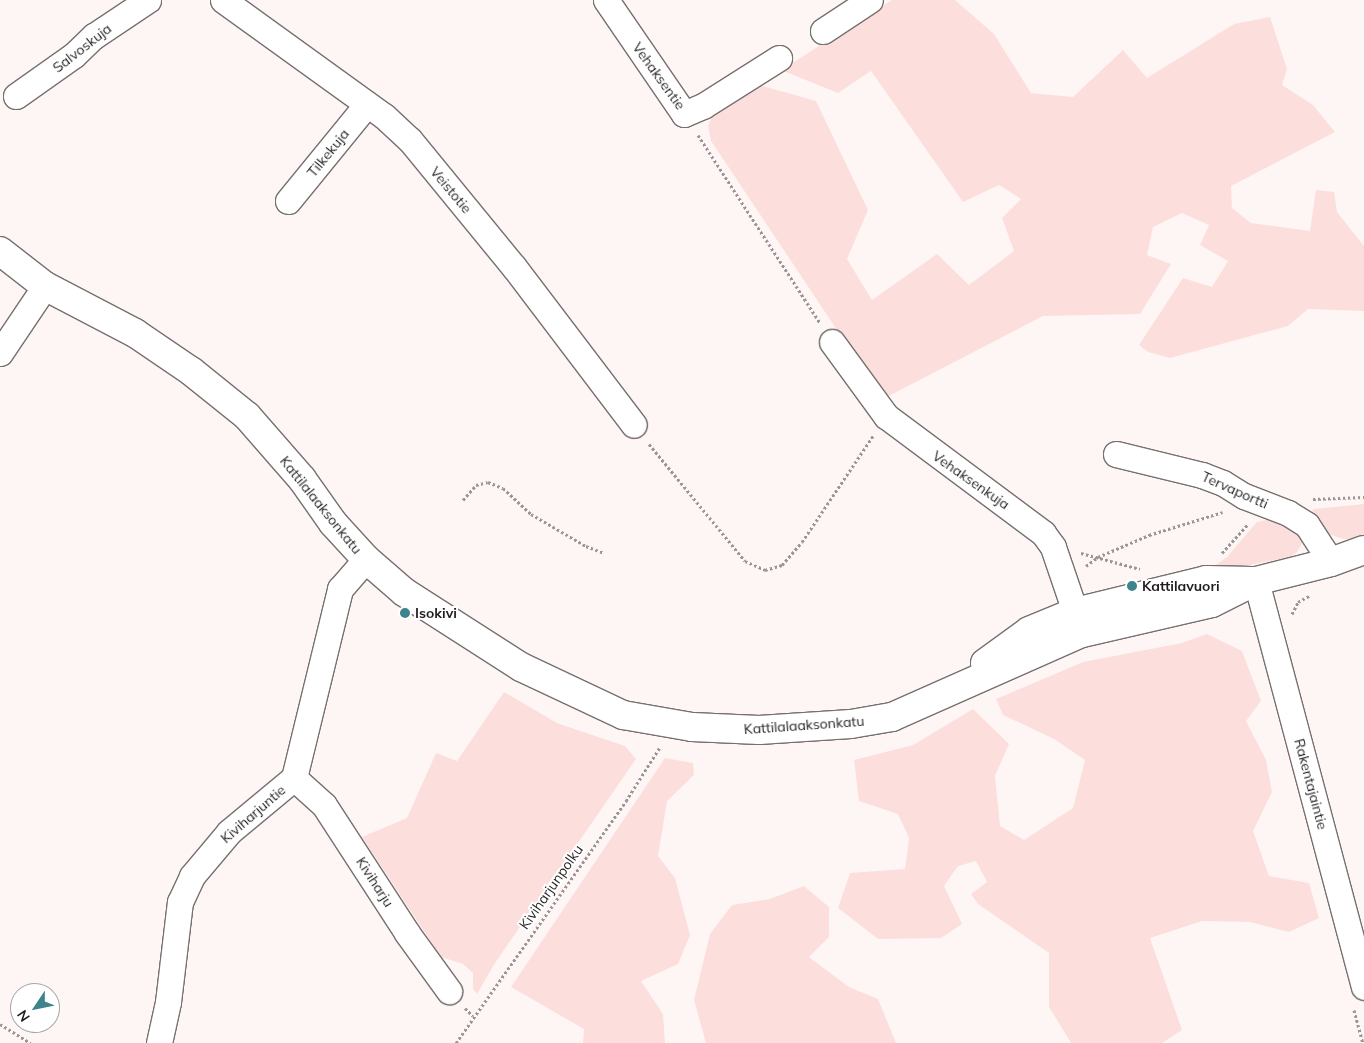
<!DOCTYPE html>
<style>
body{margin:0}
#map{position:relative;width:1364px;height:1043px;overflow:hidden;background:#fef6f5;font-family:Mulish,sans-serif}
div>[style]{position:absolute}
.green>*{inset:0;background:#fcdfdd}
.path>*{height:3px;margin-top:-1.5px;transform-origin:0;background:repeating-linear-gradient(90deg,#9b9595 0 2.5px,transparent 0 5px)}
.roads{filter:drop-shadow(1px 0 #77706f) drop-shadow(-1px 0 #77706f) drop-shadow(0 1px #77706f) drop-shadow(0 -1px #77706f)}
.minor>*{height:25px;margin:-12.5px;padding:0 12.5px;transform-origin:12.5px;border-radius:12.5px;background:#fff}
.tertiary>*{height:28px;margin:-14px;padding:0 14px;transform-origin:14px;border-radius:14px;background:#fff}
.dots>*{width:14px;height:14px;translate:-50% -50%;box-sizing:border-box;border:2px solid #fff;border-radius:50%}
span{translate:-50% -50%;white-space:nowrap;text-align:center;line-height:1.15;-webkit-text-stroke:4px #fff;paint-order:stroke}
.street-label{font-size:14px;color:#201d1d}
.poi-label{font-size:14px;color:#201d1d;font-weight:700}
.left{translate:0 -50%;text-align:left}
.north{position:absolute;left:10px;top:983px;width:50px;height:50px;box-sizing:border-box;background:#fff;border:1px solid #a6a5a5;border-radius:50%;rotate:236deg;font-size:14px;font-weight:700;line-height:20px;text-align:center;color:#201d1d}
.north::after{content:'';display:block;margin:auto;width:18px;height:22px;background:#3d848c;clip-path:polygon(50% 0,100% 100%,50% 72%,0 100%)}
</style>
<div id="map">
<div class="green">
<i style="clip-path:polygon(892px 0,955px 0,994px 34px,1031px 93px,1073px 97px,1123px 50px,1147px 78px,1234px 24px,1270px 17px,1287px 69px,1282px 85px,1313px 105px,1335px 132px,1231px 186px,1232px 208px,1251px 223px,1310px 231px,1316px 190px,1334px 192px,1337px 212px,1364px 246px,1364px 311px,1308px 309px,1288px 326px,1170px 358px,1148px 352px,1139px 345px,1183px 278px,1212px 287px,1228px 261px,1200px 245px,1209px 225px,1182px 213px,1153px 227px,1147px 255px,1171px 264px,1140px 314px,1043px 316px,883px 399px,711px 141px,708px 126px,713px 114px,759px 85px,816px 101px,868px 210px,847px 259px,872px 300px,937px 254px,969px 285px,1014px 251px,1002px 218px,1021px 199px,999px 185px,963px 202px,871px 71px,838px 93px,781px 70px)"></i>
<i style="clip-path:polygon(1364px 504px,1364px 535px,1355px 539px,1343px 539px,1329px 534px,1311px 516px,1313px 509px)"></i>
<i style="clip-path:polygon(1275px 518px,1290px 522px,1304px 540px,1297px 552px,1290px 557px,1215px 572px,1213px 567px,1227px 557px,1257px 522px)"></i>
<i style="clip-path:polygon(1207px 634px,1242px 651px,1261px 701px,1246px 721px,1266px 760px,1272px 792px,1253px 831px,1269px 876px,1309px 883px,1319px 918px,1289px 932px,1250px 922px,1202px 921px,1150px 938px,1182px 1030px,1162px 1043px,1071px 1043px,1049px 1007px,1049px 953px,978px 904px,971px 894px,987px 882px,976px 861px,958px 866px,944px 886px,962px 924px,941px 938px,878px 939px,838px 908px,850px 873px,905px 869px,909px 838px,898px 814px,859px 801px,854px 760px,913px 745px,973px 709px,1009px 744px,995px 776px,1000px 826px,1024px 840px,1073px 808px,1085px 760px,1054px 739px,1003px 715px,996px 699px,1083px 662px,1182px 643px)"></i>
<i style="clip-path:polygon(504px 692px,557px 723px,625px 746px,636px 759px,495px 963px,477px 994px,473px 989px,473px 973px,463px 964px,441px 957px,362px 837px,407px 818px,436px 753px,457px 761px)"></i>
<i style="clip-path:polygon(665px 758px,693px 763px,694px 775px,667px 801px,658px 856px,675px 878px,690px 935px,678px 964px,641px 981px,663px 1014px,665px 1043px,583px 1043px,584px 1029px,511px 987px)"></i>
<i style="clip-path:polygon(804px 886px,829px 907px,829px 937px,809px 957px,849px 987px,878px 999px,896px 1043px,706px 1043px,694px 1000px,710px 934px,732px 905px,770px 899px)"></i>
</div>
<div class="path">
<i style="left:698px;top:135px;width:224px;rotate:57deg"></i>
<i style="left:649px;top:444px;width:151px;rotate:50.6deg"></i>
<i style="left:745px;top:561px;width:22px;rotate:24deg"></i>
<i style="left:765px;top:570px;width:18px;rotate:-16deg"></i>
<i style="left:782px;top:565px;width:30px;rotate:-49deg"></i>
<i style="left:802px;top:542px;width:128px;rotate:-56.2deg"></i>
<i style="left:1313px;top:499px;width:51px;rotate:-2.2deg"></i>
<i style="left:463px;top:500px;width:20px;rotate:-49deg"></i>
<i style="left:476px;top:485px;width:12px;rotate:-14deg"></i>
<i style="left:488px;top:482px;width:16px;rotate:22deg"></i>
<i style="left:503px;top:488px;width:38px;rotate:43deg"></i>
<i style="left:531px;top:514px;width:64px;rotate:30.2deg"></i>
<i style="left:586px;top:546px;width:19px;rotate:21deg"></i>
<i style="left:1081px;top:553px;width:61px;rotate:15.2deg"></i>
<i style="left:1222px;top:553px;width:38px;rotate:-48deg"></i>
<i style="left:1086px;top:566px;width:15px;rotate:-37deg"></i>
<i style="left:1098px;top:557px;width:56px;rotate:-23.3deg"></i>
<i style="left:1149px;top:535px;width:77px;rotate:-17.3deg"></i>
<i style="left:1292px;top:614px;width:13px;rotate:-63deg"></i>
<i style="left:1298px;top:602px;width:13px;rotate:-29deg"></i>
<i style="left:465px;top:1008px;width:11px;rotate:45deg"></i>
<i style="left:1354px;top:1010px;width:34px;rotate:75deg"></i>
<i style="left:0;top:1024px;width:36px;rotate:32deg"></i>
<i style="left:456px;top:1043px;width:296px;rotate:-54.9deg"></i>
<i style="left:626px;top:801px;width:64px;rotate:-57.8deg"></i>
</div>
<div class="roads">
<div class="minor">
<i style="left:223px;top:0;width:198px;rotate:35.8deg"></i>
<i style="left:384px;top:116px;width:35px;rotate:43deg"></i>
<i style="left:410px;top:140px;width:164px;rotate:50.7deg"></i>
<i style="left:514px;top:267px;width:198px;rotate:52.8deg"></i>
<i style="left:606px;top:0;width:138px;rotate:55.6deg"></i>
<i style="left:684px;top:114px;width:21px;rotate:-23deg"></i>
<i style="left:703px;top:106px;width:90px;rotate:-32.3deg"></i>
<i style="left:823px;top:31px;width:56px;rotate:-33.4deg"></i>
<i style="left:16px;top:96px;width:71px;rotate:-35.3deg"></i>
<i style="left:74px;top:55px;width:28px;rotate:-44deg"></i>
<i style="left:94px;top:36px;width:65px;rotate:-33.7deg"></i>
<i style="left:288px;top:201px;width:125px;rotate:-50.8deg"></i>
<i style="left:832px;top:342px;width:92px;rotate:53.9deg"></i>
<i style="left:886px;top:416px;width:196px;rotate:36.7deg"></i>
<i style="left:1043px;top:533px;width:17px;rotate:54deg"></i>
<i style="left:1053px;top:547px;width:90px;rotate:71.2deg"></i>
<i style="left:0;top:353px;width:81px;rotate:-56.1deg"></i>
<i style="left:1116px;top:454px;width:89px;rotate:13.7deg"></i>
<i style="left:1202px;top:475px;width:22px;rotate:21deg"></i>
<i style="left:1223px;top:483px;width:25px;rotate:32deg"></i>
<i style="left:1244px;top:496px;width:47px;rotate:21.1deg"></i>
<i style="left:1288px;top:513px;width:22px;rotate:32deg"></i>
<i style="left:1307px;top:525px;width:44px;rotate:57deg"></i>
<i style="left:1256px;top:581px;width:420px;rotate:75.1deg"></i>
<i style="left:294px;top:778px;width:40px;rotate:42deg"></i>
<i style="left:324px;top:805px;width:153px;rotate:57deg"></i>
<i style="left:407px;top:933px;width:72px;rotate:54.1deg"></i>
<i style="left:159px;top:1043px;width:42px;rotate:-77.6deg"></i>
<i style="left:168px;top:1002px;width:101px;rotate:-83.2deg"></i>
<i style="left:180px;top:902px;width:29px;rotate:-65deg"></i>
<i style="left:192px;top:876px;width:57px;rotate:-49.9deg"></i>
<i style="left:229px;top:832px;width:85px;rotate:-39.7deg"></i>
<i style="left:294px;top:778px;width:195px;rotate:-76.3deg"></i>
<i style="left:340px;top:589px;width:40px;rotate:-49deg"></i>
</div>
<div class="tertiary">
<i style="left:0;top:251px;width:57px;rotate:37.9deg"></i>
<i style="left:45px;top:286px;width:102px;rotate:27.6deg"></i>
<i style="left:135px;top:333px;width:68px;rotate:34.2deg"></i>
<i style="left:191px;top:371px;width:72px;rotate:38.8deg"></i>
<i style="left:247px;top:416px;width:84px;rotate:48.9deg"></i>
<i style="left:302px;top:479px;width:54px;rotate:54.8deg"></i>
<i style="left:333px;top:523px;width:49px;rotate:47.5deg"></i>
<i style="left:366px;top:559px;width:50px;rotate:41deg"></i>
<i style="left:404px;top:592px;width:139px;rotate:32.7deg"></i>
<i style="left:521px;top:667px;width:113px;rotate:25.2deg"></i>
<i style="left:623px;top:715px;width:70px;rotate:9.9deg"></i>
<i style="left:692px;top:727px;width:67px;rotate:2.6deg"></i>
<i style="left:759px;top:730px;width:92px;rotate:-3.7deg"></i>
<i style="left:851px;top:724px;width:42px;rotate:-9.7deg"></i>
<i style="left:892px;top:717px;width:208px;rotate:-23.9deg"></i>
<i style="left:1082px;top:633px;width:133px;rotate:-13deg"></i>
<i style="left:1212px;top:603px;width:49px;rotate:-26.6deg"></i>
<i style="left:1256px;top:581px;width:77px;rotate:-14.2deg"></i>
<i style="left:1331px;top:562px;width:35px;rotate:-20deg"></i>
<i style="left:985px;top:663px;width:54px;rotate:-36deg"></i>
<i style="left:1029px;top:631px;width:50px;rotate:-22.4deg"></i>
<i style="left:1075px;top:612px;width:135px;rotate:-13.7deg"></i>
<i style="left:1206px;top:580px;width:46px;rotate:1.2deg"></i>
</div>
</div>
<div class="dots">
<i style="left:1132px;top:586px;background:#3d848c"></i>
<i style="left:405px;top:613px;background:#3d848c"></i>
</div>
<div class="street-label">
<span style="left:82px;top:48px;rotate:-38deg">Salvoskuja</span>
<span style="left:659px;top:76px;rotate:54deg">Vehaksentie</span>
<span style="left:328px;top:153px;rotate:-51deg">Tilkekuja</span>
<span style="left:451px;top:190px;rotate:50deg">Veistotie</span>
<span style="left:971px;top:480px;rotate:35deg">Vehaksenkuja</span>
<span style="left:1235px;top:490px;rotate:24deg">Tervaportti</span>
<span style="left:321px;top:505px;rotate:51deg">Kattilalaaksonkatu</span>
<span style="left:804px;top:725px;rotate:-4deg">Kattilalaaksonkatu</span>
<span style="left:1311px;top:784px;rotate:75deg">Rakentajaintie</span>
<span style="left:253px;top:814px;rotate:-41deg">Kiviharjuntie</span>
<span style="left:375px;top:882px;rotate:57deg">Kiviharju</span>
<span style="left:551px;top:887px;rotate:-55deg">Kiviharjunpolku</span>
</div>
<div class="poi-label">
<span class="left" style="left:1142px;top:586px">Kattilavuori</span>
<span class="left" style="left:415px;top:613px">Isokivi</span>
</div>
<div class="north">N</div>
</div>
